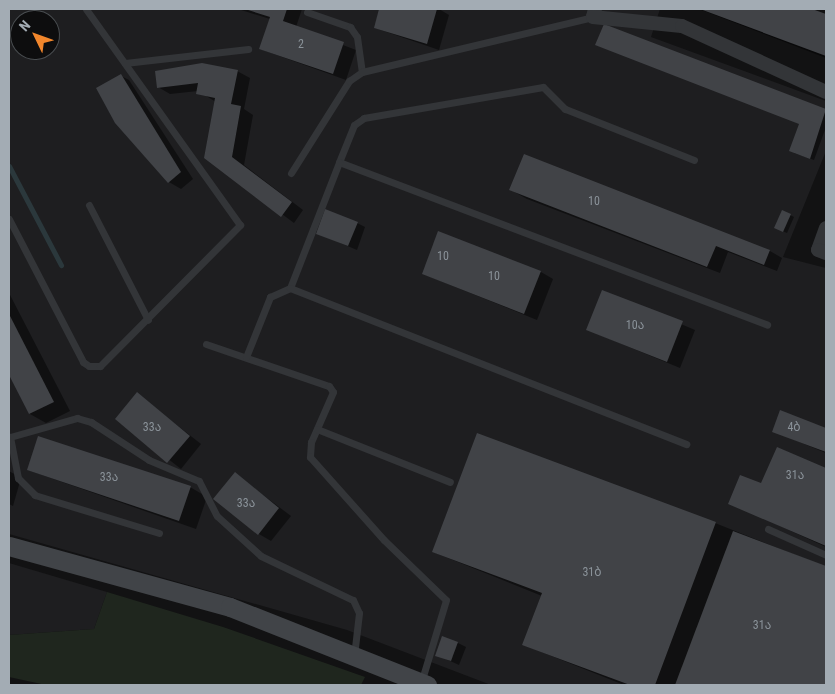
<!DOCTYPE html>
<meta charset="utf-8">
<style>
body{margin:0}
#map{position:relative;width:835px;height:694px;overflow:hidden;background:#121213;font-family:"Roboto Condensed","Noto Sans Georgian",sans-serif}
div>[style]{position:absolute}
.built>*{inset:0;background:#1e1e20}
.green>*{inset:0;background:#1f261e}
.shadow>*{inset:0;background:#0007}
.stream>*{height:5px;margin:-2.5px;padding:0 2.5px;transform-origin:2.5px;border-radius:2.5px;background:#2b383c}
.building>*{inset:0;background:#414347}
.service>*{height:7px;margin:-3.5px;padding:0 3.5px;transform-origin:3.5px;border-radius:3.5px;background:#333538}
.minor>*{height:14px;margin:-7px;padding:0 7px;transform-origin:7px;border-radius:7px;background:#333538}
.secondary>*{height:19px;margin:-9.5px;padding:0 9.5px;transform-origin:9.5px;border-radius:9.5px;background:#414448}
span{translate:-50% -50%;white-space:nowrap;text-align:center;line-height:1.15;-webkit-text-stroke:4px #0d0d0e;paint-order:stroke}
.number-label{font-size:12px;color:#8a9299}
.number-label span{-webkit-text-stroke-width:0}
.frame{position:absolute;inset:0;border:10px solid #a3acb4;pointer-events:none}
.north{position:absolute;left:10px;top:10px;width:50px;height:50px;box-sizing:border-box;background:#0d0d0e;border:1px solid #494d50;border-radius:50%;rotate:312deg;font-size:14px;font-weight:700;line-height:20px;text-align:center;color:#a3acb4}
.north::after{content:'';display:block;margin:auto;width:18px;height:22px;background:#f1862c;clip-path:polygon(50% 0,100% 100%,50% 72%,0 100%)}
</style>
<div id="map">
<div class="built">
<i style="clip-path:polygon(evenodd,9px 9px,660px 9px,651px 37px,826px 101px,826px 151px,783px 257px,826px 268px,826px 685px,491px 685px,347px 630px,9px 534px,9px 9px,20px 20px,50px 20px,50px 50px,20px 50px,20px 20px)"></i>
<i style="clip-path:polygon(9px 563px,107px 592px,94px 629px,9px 635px)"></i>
</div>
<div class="green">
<i style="clip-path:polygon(107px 592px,223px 627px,365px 677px,361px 685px,46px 685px,9px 677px,9px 635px,94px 629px)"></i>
</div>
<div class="shadow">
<i style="clip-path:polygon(238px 9px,302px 9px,296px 27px,356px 50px,346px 80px,260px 49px,270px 19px)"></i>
<i style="clip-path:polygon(380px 9px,439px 9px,449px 15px,439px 50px,375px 28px)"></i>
<i style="clip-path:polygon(699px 9px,809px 9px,826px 15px,826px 58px)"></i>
<i style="clip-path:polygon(604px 25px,826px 111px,826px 127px,814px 160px,794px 153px,800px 124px)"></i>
<i style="clip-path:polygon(237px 71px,250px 78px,244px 109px,253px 115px,244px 165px,303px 210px,294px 223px,206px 157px,216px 102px,198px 91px,170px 94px,158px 87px)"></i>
<i style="clip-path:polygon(121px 76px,129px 80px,193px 179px,181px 189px,169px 182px)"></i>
<i style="clip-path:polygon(525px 156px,770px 251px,782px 258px,777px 271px,728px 252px,720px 273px,527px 199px,511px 190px)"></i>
<i style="clip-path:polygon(790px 215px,794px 217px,787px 233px,780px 230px)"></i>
<i style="clip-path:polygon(357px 223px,365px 227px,357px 250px,317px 233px)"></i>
<i style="clip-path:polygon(541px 272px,553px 279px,537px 320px,423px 274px)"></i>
<i style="clip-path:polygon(603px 291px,695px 330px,680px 368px,588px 330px)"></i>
<i style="clip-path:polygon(9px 293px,70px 411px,46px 423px,30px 414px,9px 372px)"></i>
<i style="clip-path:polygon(137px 394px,201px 444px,181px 469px,117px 419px)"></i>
<i style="clip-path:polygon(781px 411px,826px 429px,826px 453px,773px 431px)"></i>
<i style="clip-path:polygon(778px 448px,826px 469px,826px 547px,730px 503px,761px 485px)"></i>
<i style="clip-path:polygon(28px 470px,190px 487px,207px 497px,196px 529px)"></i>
<i style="clip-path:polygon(9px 471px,21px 478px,13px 506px,9px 504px)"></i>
<i style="clip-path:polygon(235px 474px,291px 516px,271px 541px,259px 534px)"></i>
<i style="clip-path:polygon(715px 523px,826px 567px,826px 685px,624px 685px,524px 645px,542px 596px,433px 552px)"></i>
<i style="clip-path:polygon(458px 643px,466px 647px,459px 665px,437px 655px)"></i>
</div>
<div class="stream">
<i style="left:9px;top:166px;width:112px;rotate:62.3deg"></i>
</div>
<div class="building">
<i style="clip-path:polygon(245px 9px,287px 9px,283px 21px,344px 42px,333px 74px,259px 49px,270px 17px)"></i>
<i style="clip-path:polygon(379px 9px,437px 9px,427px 44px,374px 28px)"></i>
<i style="clip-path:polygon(700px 9px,812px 9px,826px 14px,826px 56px)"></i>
<i style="clip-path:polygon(604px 24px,826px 109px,810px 159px,789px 151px,799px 124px,595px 45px)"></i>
<i style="clip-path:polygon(202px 63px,238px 70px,231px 104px,241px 106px,232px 157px,292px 202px,281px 217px,204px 158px,215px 98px,196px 94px,198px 83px,157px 88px,155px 71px)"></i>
<i style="clip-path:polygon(121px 74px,181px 172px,168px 183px,115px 123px,96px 88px)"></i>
<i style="clip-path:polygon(524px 154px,770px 250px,764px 265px,716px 246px,707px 267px,509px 190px)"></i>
<i style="clip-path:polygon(325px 209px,358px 222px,348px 246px,316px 234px)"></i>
<i style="clip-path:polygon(782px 210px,791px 214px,783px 232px,774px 228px)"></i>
<i style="clip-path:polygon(438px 231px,541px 271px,524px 314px,422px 274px)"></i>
<i style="clip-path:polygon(602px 290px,683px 321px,667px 362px,586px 330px)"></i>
<i style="clip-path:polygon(9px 314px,54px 402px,29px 414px,9px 375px)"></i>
<i style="clip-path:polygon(137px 392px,190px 436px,167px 463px,115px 419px)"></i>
<i style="clip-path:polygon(780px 410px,826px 428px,826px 452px,772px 432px)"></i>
<i style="clip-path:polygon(477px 433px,716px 522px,655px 685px,630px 685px,522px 645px,542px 593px,432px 552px)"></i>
<i style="clip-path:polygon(38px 436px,191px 486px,179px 521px,27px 470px)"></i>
<i style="clip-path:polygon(777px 447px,826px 468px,826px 546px,728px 504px,740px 475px,761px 483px)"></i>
<i style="clip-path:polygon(235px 472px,279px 508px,258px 535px,213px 499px)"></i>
<i style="clip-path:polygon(733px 531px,826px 566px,826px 685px,675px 685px)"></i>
<i style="clip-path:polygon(442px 636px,458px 642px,451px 661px,435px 656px)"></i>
</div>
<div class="service">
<i style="left:307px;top:12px;width:46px;rotate:19.2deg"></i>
<i style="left:350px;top:27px;width:12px;rotate:55deg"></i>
<i style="left:357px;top:37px;width:35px;rotate:82deg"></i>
<i style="left:125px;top:63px;width:124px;rotate:-6.5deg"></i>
<i style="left:694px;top:160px;width:139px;rotate:-158.4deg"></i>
<i style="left:565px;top:109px;width:31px;rotate:-135deg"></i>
<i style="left:543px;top:87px;width:182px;rotate:170.2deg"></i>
<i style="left:364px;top:118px;width:12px;rotate:145deg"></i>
<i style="left:354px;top:125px;width:40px;rotate:112deg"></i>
<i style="left:339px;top:162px;width:458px;rotate:20.8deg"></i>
<i style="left:291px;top:173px;width:109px;rotate:-57.8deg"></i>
<i style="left:349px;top:81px;width:16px;rotate:-35deg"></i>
<i style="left:362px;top:72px;width:237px;rotate:-13.4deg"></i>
<i style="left:89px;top:205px;width:129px;rotate:62.8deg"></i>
<i style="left:9px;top:219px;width:161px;rotate:62.6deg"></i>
<i style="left:83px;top:362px;width:7px;rotate:34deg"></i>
<i style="left:89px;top:366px;width:11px"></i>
<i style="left:100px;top:366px;width:199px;rotate:-45.2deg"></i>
<i style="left:240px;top:225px;width:265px;rotate:-125.5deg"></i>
<i style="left:290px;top:288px;width:135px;rotate:-68.7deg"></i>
<i style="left:206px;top:344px;width:130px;rotate:18.9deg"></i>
<i style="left:329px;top:386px;width:7px;rotate:56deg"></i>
<i style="left:333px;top:392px;width:55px;rotate:113.7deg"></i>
<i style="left:311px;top:442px;width:15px;rotate:94deg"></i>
<i style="left:310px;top:457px;width:111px;rotate:48.3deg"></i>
<i style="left:384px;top:540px;width:86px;rotate:44.1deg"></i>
<i style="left:446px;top:600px;width:87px;rotate:106.8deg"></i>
<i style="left:246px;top:357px;width:65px;rotate:-68.2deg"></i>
<i style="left:270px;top:297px;width:22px;rotate:-24deg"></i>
<i style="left:290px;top:288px;width:426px;rotate:21.5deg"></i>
<i style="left:317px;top:429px;width:143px;rotate:21.7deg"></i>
<i style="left:768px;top:529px;width:64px;rotate:24.1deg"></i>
<i style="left:159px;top:533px;width:130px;rotate:-163deg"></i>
<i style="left:35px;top:495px;width:24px;rotate:-135deg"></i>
<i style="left:18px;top:478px;width:42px;rotate:-101deg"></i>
<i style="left:10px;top:437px;width:70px;rotate:-15.8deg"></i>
<i style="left:77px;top:418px;width:15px;rotate:16deg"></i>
<i style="left:91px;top:422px;width:69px;rotate:33.2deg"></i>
<i style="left:149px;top:460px;width:54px;rotate:22.8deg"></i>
<i style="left:199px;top:481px;width:39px;rotate:63deg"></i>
<i style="left:217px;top:516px;width:59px;rotate:42.3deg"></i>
<i style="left:261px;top:556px;width:102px;rotate:25.6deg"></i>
<i style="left:353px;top:600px;width:14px;rotate:65deg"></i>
<i style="left:359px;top:613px;width:43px;rotate:96.6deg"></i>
</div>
<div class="minor">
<i style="left:595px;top:9px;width:8px;rotate:104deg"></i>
<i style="left:593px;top:17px;width:89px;rotate:5.8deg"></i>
<i style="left:682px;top:26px;width:158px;rotate:24.6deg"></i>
<i style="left:826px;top:228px;width:23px;rotate:110deg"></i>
<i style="left:818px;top:250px;width:9px;rotate:21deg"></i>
</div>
<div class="secondary">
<i style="left:9px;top:546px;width:229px;rotate:15.4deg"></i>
<i style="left:230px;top:607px;width:212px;rotate:21.6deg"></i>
</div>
<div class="number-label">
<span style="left:301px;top:45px">2</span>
<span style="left:594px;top:202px">10</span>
<span style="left:443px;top:257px">10</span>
<span style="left:494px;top:277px">10</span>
<span style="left:635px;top:326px">10ა</span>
<span style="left:152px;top:428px">33ა</span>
<span style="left:794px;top:428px">4ბ</span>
<span style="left:795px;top:476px">31ა</span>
<span style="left:109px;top:478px">33ა</span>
<span style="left:246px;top:504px">33ა</span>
<span style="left:592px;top:573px">31ბ</span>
<span style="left:762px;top:626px">31ა</span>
</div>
<div class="frame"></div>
<div class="north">N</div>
</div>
